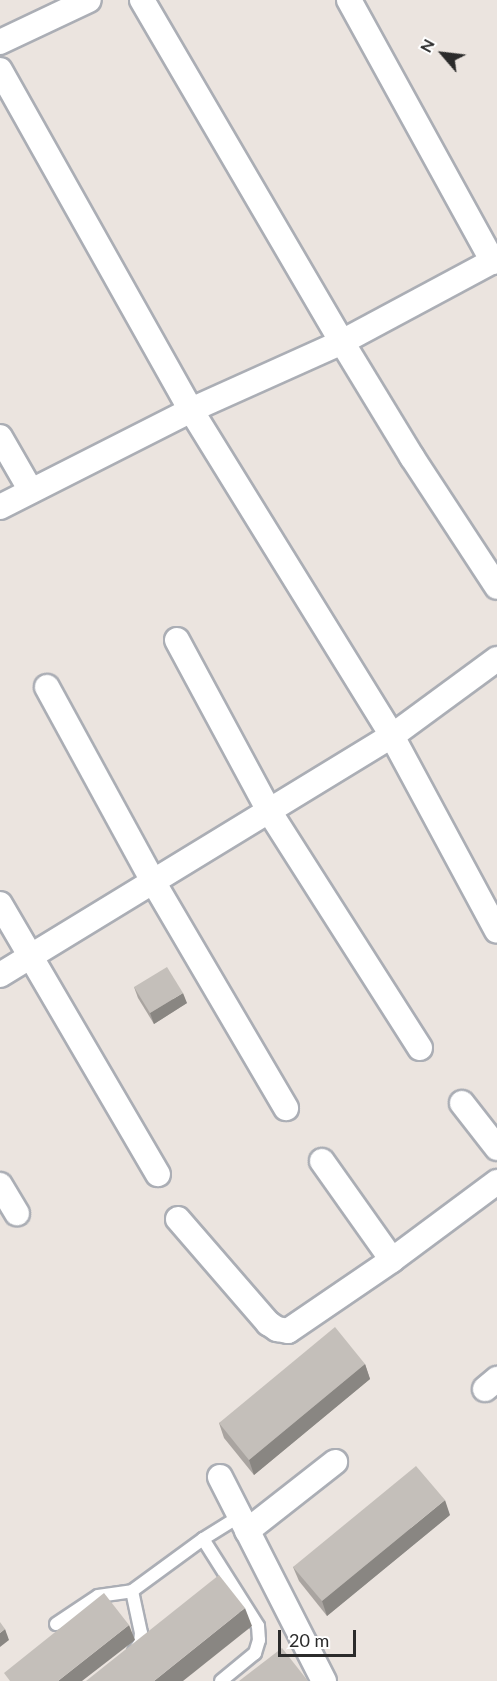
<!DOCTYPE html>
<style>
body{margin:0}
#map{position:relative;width:497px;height:1681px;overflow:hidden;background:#ebe4df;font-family:Lato,sans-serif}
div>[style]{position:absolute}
.roads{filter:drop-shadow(2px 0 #abaeb5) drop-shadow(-2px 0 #abaeb5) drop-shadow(0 2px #abaeb5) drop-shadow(0 -2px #abaeb5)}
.service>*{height:12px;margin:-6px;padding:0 6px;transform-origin:6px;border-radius:6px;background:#fff}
.minor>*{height:24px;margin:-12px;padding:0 12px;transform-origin:12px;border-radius:12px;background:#fff}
.wall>*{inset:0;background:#a9a4a0}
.shaded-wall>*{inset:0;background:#898682}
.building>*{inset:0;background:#c4bfba}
span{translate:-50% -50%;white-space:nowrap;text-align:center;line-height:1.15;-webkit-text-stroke:6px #fff;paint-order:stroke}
.north{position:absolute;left:413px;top:24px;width:60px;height:60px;-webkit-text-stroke:4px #fff;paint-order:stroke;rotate:298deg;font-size:16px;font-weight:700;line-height:24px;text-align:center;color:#2b2b2b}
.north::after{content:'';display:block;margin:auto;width:21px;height:27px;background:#2b2b2b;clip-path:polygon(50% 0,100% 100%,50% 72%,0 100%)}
.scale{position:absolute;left:278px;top:1630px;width:78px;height:27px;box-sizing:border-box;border:3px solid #2b2b2b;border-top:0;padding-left:8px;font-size:18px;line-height:21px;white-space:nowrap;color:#2b2b2b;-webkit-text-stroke:4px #fff;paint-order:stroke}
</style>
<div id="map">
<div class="roads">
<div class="service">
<i style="left:203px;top:1539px;width:103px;rotate:57.7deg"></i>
<i style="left:258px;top:1626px;width:14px;rotate:86deg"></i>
<i style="left:259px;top:1640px;width:14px;rotate:107deg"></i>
<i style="left:255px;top:1653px;width:44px;rotate:140.5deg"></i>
<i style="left:132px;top:1591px;width:43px;rotate:77.9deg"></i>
<i style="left:141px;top:1633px;width:10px;rotate:96deg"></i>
<i style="left:140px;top:1643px;width:11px;rotate:124deg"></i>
<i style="left:56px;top:1624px;width:50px;rotate:-33.7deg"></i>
<i style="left:98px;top:1596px;width:34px;rotate:-8deg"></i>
<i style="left:132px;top:1591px;width:88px;rotate:-36.2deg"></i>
<i style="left:203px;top:1539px;width:44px;rotate:-31.9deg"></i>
</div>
<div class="minor">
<i style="left:142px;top:0;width:396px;rotate:59.7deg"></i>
<i style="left:342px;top:342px;width:135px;rotate:58.7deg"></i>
<i style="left:412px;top:457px;width:155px;rotate:56.8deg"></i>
<i style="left:349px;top:0;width:299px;rotate:61.2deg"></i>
<i style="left:0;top:42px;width:98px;rotate:-25.3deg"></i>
<i style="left:0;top:70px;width:390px;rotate:60.7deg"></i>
<i style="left:191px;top:410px;width:383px;rotate:58.3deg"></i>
<i style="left:392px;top:736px;width:221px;rotate:61.7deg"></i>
<i style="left:0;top:437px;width:62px;rotate:60.1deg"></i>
<i style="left:0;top:507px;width:214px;rotate:-26.9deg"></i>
<i style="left:191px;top:410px;width:166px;rotate:-24.2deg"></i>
<i style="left:342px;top:342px;width:176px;rotate:-28.2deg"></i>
<i style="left:177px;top:640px;width:194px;rotate:61.7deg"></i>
<i style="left:269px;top:811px;width:281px;rotate:57.5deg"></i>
<i style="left:47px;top:687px;width:223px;rotate:61.4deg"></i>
<i style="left:154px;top:883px;width:261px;rotate:59.6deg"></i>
<i style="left:0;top:904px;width:313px;rotate:59.7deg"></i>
<i style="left:0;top:975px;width:459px;rotate:-31.4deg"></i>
<i style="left:392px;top:736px;width:130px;rotate:-36.3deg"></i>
<i style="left:462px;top:1103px;width:57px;rotate:52.1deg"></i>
<i style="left:322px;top:1161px;width:121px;rotate:54.7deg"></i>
<i style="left:0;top:1185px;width:33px;rotate:59deg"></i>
<i style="left:178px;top:1219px;width:138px;rotate:49.1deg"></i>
<i style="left:268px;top:1323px;width:11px;rotate:34deg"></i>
<i style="left:277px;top:1329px;width:11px;rotate:10deg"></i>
<i style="left:288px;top:1331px;width:126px;rotate:-34.3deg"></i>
<i style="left:392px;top:1260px;width:131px;rotate:-36.6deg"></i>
<i style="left:485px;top:1389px;width:16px;rotate:-40deg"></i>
<i style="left:220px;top:1477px;width:229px;rotate:63deg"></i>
<i style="left:247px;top:1531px;width:112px;rotate:-38.1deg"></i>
</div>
</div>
<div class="wall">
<i style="clip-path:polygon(134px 987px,187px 1003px,154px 1024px,138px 998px)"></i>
<i style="clip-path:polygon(365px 1364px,370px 1379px,254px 1475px,224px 1438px,219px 1423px)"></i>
<i style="clip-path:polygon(450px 1515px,327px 1616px,299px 1581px,293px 1567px)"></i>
</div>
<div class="shaded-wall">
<i style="clip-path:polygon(183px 993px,187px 1003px,154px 1024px,150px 1013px)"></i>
<i style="clip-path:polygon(365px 1364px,370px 1379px,254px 1475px,249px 1460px)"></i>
<i style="clip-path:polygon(445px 1500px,450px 1515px,327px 1616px,322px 1601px)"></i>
<i style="clip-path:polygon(245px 1608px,252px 1626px,183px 1681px,154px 1681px)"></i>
<i style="clip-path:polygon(129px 1625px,135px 1640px,82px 1681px,58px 1681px)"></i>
<i style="clip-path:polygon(5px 1629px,9px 1640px,0 1647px,0 1633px)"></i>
</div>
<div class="building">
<i style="clip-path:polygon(167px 967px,183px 993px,150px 1013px,134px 987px)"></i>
<i style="clip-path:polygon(335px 1327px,365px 1364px,249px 1460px,219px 1423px)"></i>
<i style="clip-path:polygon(416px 1466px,445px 1500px,322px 1601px,293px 1567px)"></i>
<i style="clip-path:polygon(219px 1575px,245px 1608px,154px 1681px,86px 1681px)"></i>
<i style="clip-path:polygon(104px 1593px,129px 1625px,58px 1681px,10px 1681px,4px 1673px)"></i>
<i style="clip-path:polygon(0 1622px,5px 1629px,0 1633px)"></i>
<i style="clip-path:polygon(282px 1648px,308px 1681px,239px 1681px)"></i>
</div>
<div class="north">N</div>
<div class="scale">20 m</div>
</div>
